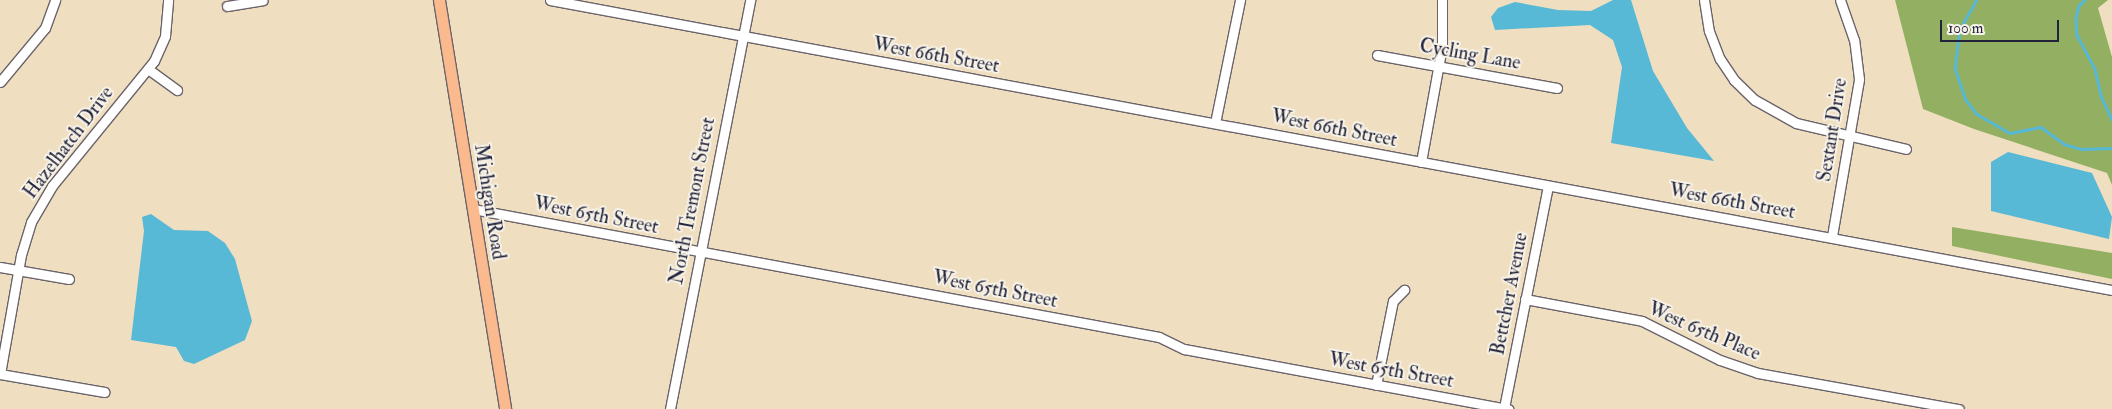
<!DOCTYPE html>
<style>
body{margin:0}
#map{position:relative;width:2112px;height:409px;overflow:hidden;background:#f0dec0;font-family:"IM FELL Double Pica",serif}
div>[style]{position:absolute}
.forest>*{inset:0;background:#93b062}
.water>*{inset:0;background:#57b9d6}
.stream>*{height:2.5px;margin:-1.25px;padding:0 1.25px;transform-origin:1.25px;border-radius:1.25px;background:#57b9d6}
.roads{filter:drop-shadow(1px 0 #6a646a) drop-shadow(-1px 0 #6a646a) drop-shadow(0 1px #6a646a) drop-shadow(0 -1px #6a646a)}
.minor>*{height:9px;margin:-4.5px;padding:0 4.5px;transform-origin:4.5px;border-radius:4.5px;background:#fff}
.major>*{height:11px;margin:-5.5px;padding:0 5.5px;transform-origin:5.5px;border-radius:5.5px;background:#fbba8d}
span{translate:-50% -50%;white-space:nowrap;text-align:center;line-height:1.15;-webkit-text-stroke:4px #f7f3e8;paint-order:stroke}
.street-label{font-size:19px;color:#22223b}
.scale{position:absolute;left:1940px;top:20px;width:119px;height:22px;box-sizing:border-box;border:2px solid #22223b;border-top:0;padding-left:6px;font-size:15px;line-height:18px;white-space:nowrap;color:#22223b;-webkit-text-stroke:4px #f7f3e8;paint-order:stroke}
</style>
<div id="map">
<div class="forest">
<i style="clip-path:polygon(1895px 0,2108px 0,2098px 8px,2112px 57px,2112px 185px,2107px 173px,1974px 129px,1923px 109px)"></i>
<i style="clip-path:polygon(1952px 227px,2112px 253px,2112px 279px,1952px 246px)"></i>
</div>
<div class="water">
<i style="clip-path:polygon(1613px 0,1631px 0,1653px 71px,1687px 128px,1714px 161px,1611px 143px,1622px 67px,1613px 40px,1590px 25px,1495px 30px,1491px 17px,1498px 8px,1515px 2px,1558px 10px,1591px 11px)"></i>
<i style="clip-path:polygon(2008px 152px,2092px 173px,2112px 217px,2109px 239px,1991px 211px,1991px 162px)"></i>
<i style="clip-path:polygon(151px 214px,174px 230px,208px 231px,225px 243px,235px 259px,252px 321px,245px 340px,194px 364px,184px 361px,176px 347px,131px 340px,144px 231px,142px 217px)"></i>
</div>
<div class="stream">
<i style="left:1977px;top:0;width:34px;rotate:120deg"></i>
<i style="left:1960px;top:29px;width:39px;rotate:97deg"></i>
<i style="left:1955px;top:68px;width:34px;rotate:71deg"></i>
<i style="left:1966px;top:100px;width:18px;rotate:52deg"></i>
<i style="left:1977px;top:114px;width:38px;rotate:30deg"></i>
<i style="left:2010px;top:133px;width:32px;rotate:-11deg"></i>
<i style="left:2041px;top:127px;width:29px;rotate:36deg"></i>
<i style="left:2064px;top:144px;width:18px;rotate:16deg"></i>
<i style="left:2081px;top:149px;width:31px;rotate:-2deg"></i>
<i style="left:2085px;top:0;width:8px;rotate:135deg"></i>
<i style="left:2079px;top:6px;width:12px;rotate:104deg"></i>
<i style="left:2076px;top:18px;width:17px;rotate:87deg"></i>
<i style="left:2077px;top:35px;width:38px;rotate:62deg"></i>
<i style="left:2095px;top:69px;width:28px;rotate:77deg"></i>
<i style="left:2101px;top:96px;width:26px;rotate:65deg"></i>
</div>
<div class="roads">
<div class="minor">
<i style="left:550px;top:0;width:1589px;rotate:10.52deg"></i>
<i style="left:1704px;top:0;width:31px;rotate:81deg"></i>
<i style="left:1709px;top:31px;width:30px;rotate:69deg"></i>
<i style="left:1720px;top:59px;width:25px;rotate:56deg"></i>
<i style="left:1734px;top:80px;width:29px;rotate:44deg"></i>
<i style="left:1755px;top:100px;width:47px;rotate:29.3deg"></i>
<i style="left:1796px;top:123px;width:113px;rotate:13.3deg"></i>
<i style="left:227px;top:6px;width:36px;rotate:-9deg"></i>
<i style="left:1377px;top:55px;width:183px;rotate:10.4deg"></i>
<i style="left:148px;top:69px;width:36px;rotate:36deg"></i>
<i style="left:0;top:82px;width:70px;rotate:-50.2deg"></i>
<i style="left:45px;top:28px;width:30px;rotate:-70deg"></i>
<i style="left:1215px;top:123px;width:126px;rotate:-78.5deg"></i>
<i style="left:1421px;top:162px;width:117px;rotate:-79.7deg"></i>
<i style="left:1442px;top:47px;width:47px;rotate:-90deg"></i>
<i style="left:473px;top:209px;width:698px;rotate:10.57deg"></i>
<i style="left:1159px;top:337px;width:28px;rotate:26deg"></i>
<i style="left:1184px;top:349px;width:330px;rotate:10.5deg"></i>
<i style="left:1832px;top:236px;width:159px;rotate:-80.2deg"></i>
<i style="left:1859px;top:79px;width:39px;rotate:-97deg"></i>
<i style="left:1854px;top:40px;width:42px;rotate:-109.3deg"></i>
<i style="left:0;top:267px;width:70px;rotate:9.9deg"></i>
<i style="left:1525px;top:299px;width:119px;rotate:10.6deg"></i>
<i style="left:1642px;top:321px;width:87px;rotate:26.6deg"></i>
<i style="left:1720px;top:360px;width:40px;rotate:18.9deg"></i>
<i style="left:1758px;top:373px;width:204px;rotate:10.2deg"></i>
<i style="left:0;top:374px;width:121px;rotate:-80deg"></i>
<i style="left:21px;top:255px;width:34px;rotate:-73deg"></i>
<i style="left:31px;top:222px;width:42px;rotate:-59.7deg"></i>
<i style="left:52px;top:186px;width:161px;rotate:-50.8deg"></i>
<i style="left:154px;top:61px;width:27px;rotate:-66deg"></i>
<i style="left:165px;top:36px;width:36px;rotate:-85deg"></i>
<i style="left:0;top:374px;width:106px;rotate:9.8deg"></i>
<i style="left:1376px;top:385px;width:86px;rotate:-78.6deg"></i>
<i style="left:1393px;top:301px;width:16px;rotate:-45deg"></i>
<i style="left:1504px;top:408px;width:226px;rotate:-78.8deg"></i>
<i style="left:670px;top:409px;width:417px;rotate:-78.9deg"></i>
</div>
<div class="major">
<i style="left:439px;top:0;width:414px;rotate:80.8deg"></i>
</div>
</div>
<div class="street-label">
<span style="left:1470px;top:55px;rotate:10deg">Cycling Lane</span>
<span style="left:936px;top:56px;rotate:10deg">West 66th Street</span>
<span style="left:1334px;top:129px;rotate:11deg">West 66th Street</span>
<span style="left:1833px;top:130px;rotate:-81deg">Sextant Drive</span>
<span style="left:69px;top:143px;rotate:-53deg">Hazelhatch Drive</span>
<span style="left:693px;top:201px;rotate:-79deg">North Tremont Street</span>
<span style="left:489px;top:202px;rotate:81deg">Michigan Road</span>
<span style="left:1732px;top:202px;rotate:10deg">West 66th Street</span>
<span style="left:596px;top:216px;rotate:11deg">West 65th Street</span>
<span style="left:995px;top:290px;rotate:11deg">West 65th Street</span>
<span style="left:1510px;top:294px;rotate:-79deg">Bettcher Avenue</span>
<span style="left:1704px;top:332px;rotate:23deg">West 65th Place</span>
<span style="left:1391px;top:371px;rotate:10deg">West 65th Street</span>
</div>
<div class="scale">100 m</div>
</div>
